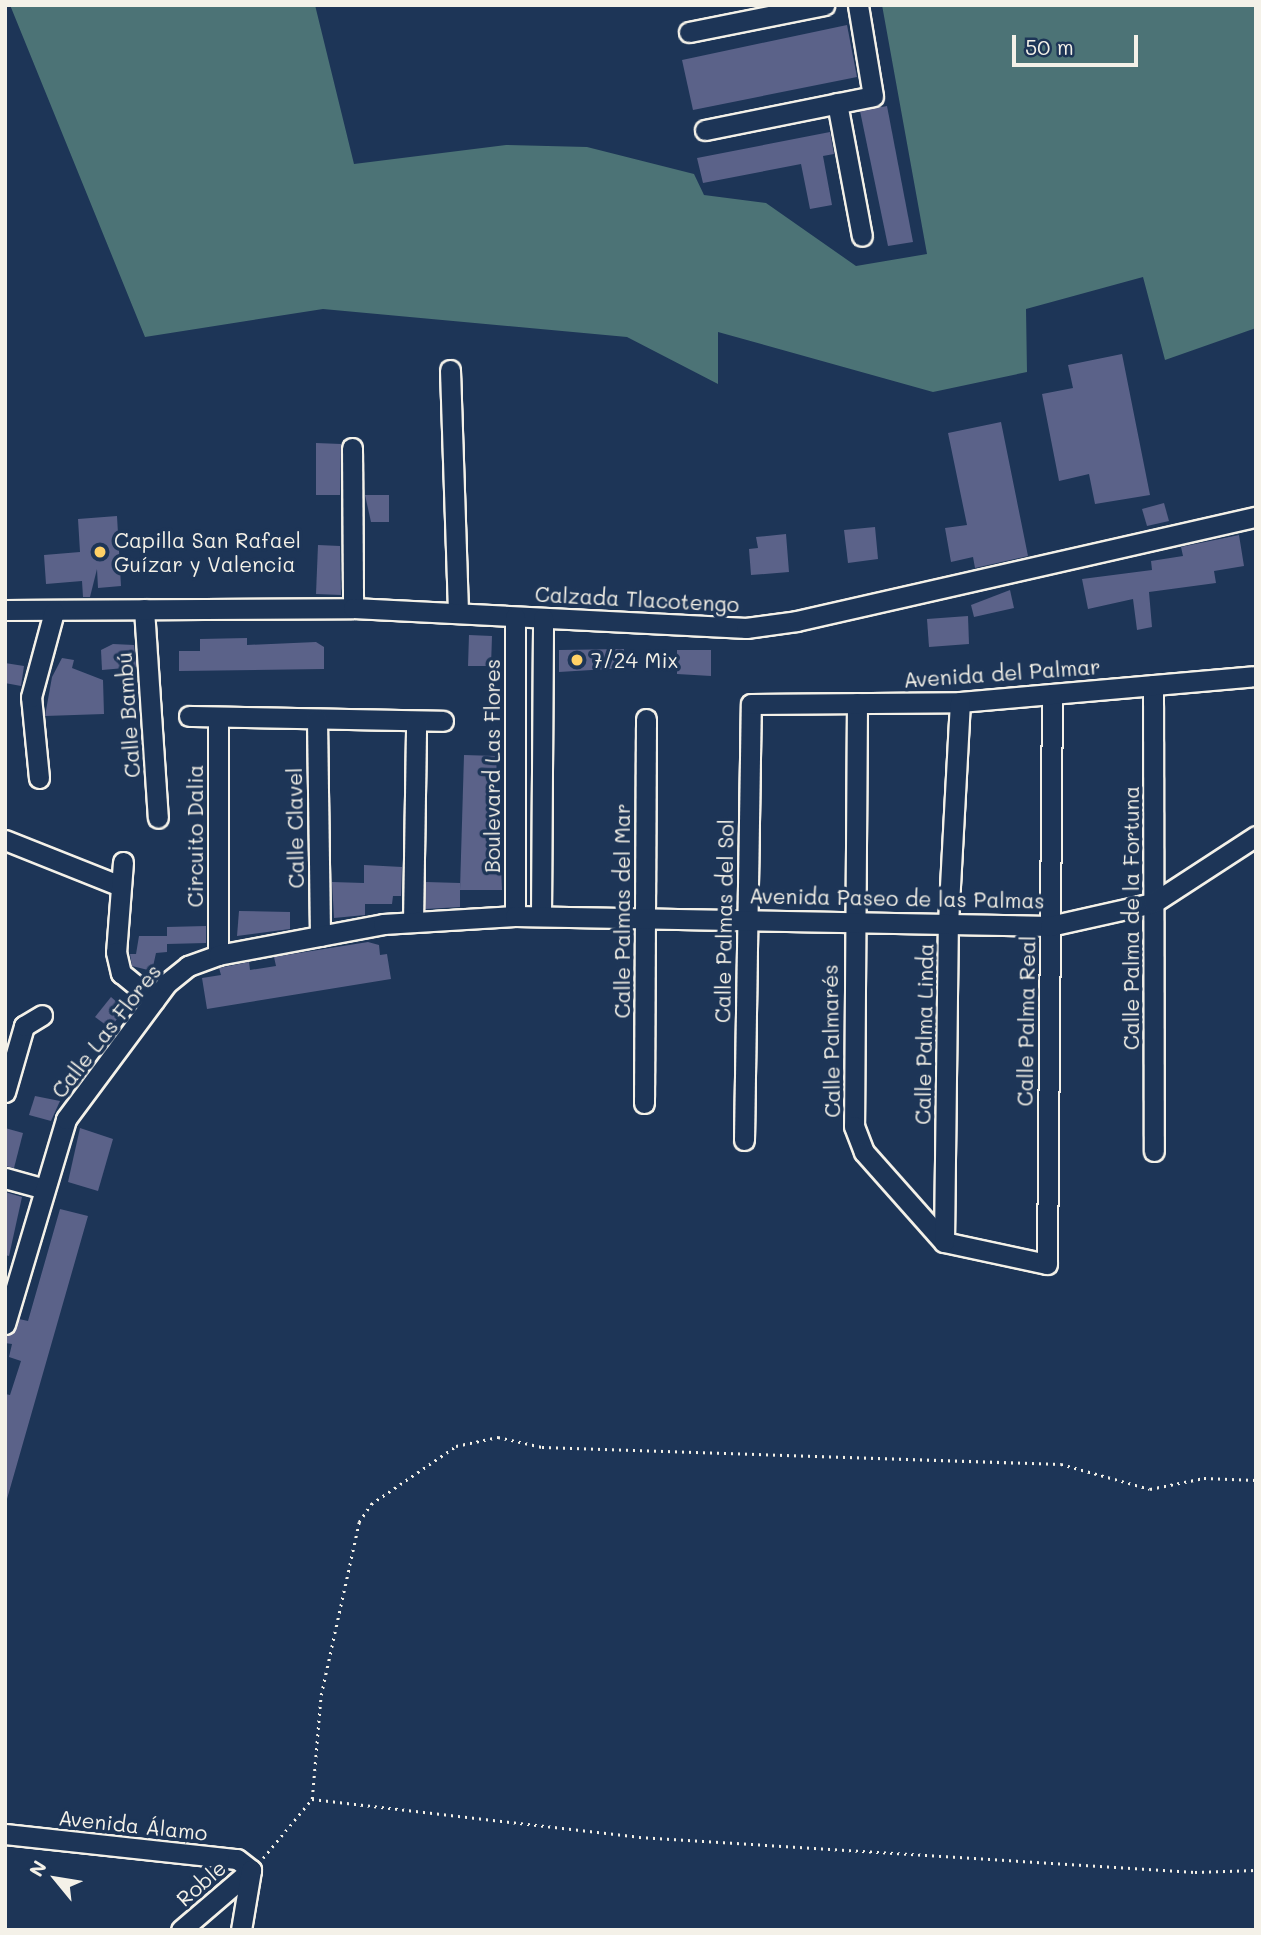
<!DOCTYPE html>
<meta charset="utf-8">
<style>
body{margin:0}
#map{position:relative;width:1261px;height:1935px;overflow:hidden;background:#1d3557;font-family:Mali,sans-serif}
div>[style]{position:absolute}
.green>*{inset:0;background:#4c7376}
.building>*{inset:0;background:#5b6289}
.path>*{height:2.5px;margin-top:-1.25px;transform-origin:0;background:repeating-linear-gradient(90deg,#f4f1e8 0 2px,transparent 0 7px)}
.roads{filter:drop-shadow(2px 0 #f4f1e8) drop-shadow(-2px 0 #f4f1e8) drop-shadow(0 2px #f4f1e8) drop-shadow(0 -2px #f4f1e8)}
.minor>*{height:19px;margin:-9.5px;padding:0 9.5px;transform-origin:9.5px;border-radius:9.5px;background:#1d3557}
.dots>*{width:19px;height:19px;translate:-50% -50%;box-sizing:border-box;border:4px solid #1d3557;border-radius:50%}
span{translate:-50% -50%;white-space:nowrap;text-align:center;line-height:1.15;-webkit-text-stroke:7px #1d3557;paint-order:stroke}
.poi-label{font-size:21px;color:#f4f1e8}
.left{translate:0 -50%;text-align:left}
.street-label{font-size:21px;color:#f4f1e8}
.frame{position:absolute;inset:0;border:7px solid #f4f1e8;pointer-events:none}
.north{position:absolute;left:21px;top:1844px;width:70px;height:70px;-webkit-text-stroke:5px #1d3557;paint-order:stroke;rotate:300deg;font-size:19px;font-weight:700;line-height:28px;text-align:center;color:#f4f1e8}
.north::after{content:'';display:block;margin:auto;width:24px;height:32px;background:#f4f1e8;clip-path:polygon(50% 0,100% 100%,50% 72%,0 100%)}
.scale{position:absolute;left:1012px;top:35px;width:126px;height:32px;box-sizing:border-box;border:4px solid #f4f1e8;border-top:0;padding-left:9px;font-size:21px;line-height:24px;white-space:nowrap;color:#f4f1e8;-webkit-text-stroke:5px #1d3557;paint-order:stroke}
</style>
<div id="map">
<div class="green">
<i style="clip-path:polygon(10px 5px,315px 5px,354px 164px,506px 145px,587px 147px,694px 174px,704px 195px,766px 203px,856px 266px,927px 254px,882px 5px,1256px 5px,1256px 328px,1165px 360px,1143px 277px,1026px 309px,1027px 372px,933px 392px,718px 332px,718px 384px,627px 337px,323px 309px,145px 337px)"></i>
</div>
<div class="building">
<i style="clip-path:polygon(847px 25px,857px 77px,693px 110px,682px 60px)"></i>
<i style="clip-path:polygon(887px 106px,913px 242px,888px 246px,860px 111px)"></i>
<i style="clip-path:polygon(830px 132px,834px 154px,823px 156px,832px 205px,810px 209px,801px 164px,703px 183px,697px 158px)"></i>
<i style="clip-path:polygon(1122px 354px,1150px 495px,1095px 504px,1089px 474px,1059px 481px,1042px 394px,1073px 388px,1068px 365px)"></i>
<i style="clip-path:polygon(1001px 422px,1028px 556px,975px 568px,973px 557px,951px 562px,945px 528px,967px 525px,948px 433px)"></i>
<i style="clip-path:polygon(316px 443px,341px 444px,340px 495px,316px 495px)"></i>
<i style="clip-path:polygon(365px 495px,389px 495px,389px 522px,371px 522px)"></i>
<i style="clip-path:polygon(1164px 503px,1169px 521px,1147px 526px,1142px 509px)"></i>
<i style="clip-path:polygon(117px 516px,121px 586px,98px 588px,97px 569px,90px 597px,83px 597px,82px 581px,46px 584px,44px 555px,80px 552px,78px 519px)"></i>
<i style="clip-path:polygon(875px 527px,878px 559px,848px 563px,844px 530px)"></i>
<i style="clip-path:polygon(786px 534px,789px 572px,751px 575px,749px 549px,758px 548px,756px 537px)"></i>
<i style="clip-path:polygon(1239px 535px,1244px 566px,1214px 571px,1216px 583px,1149px 592px,1152px 627px,1137px 630px,1133px 599px,1088px 609px,1082px 579px,1152px 570px,1151px 561px,1183px 556px,1181px 547px)"></i>
<i style="clip-path:polygon(318px 545px,340px 546px,341px 595px,316px 594px)"></i>
<i style="clip-path:polygon(1010px 590px,1014px 608px,974px 617px,971px 605px)"></i>
<i style="clip-path:polygon(968px 616px,969px 644px,929px 647px,927px 619px)"></i>
<i style="clip-path:polygon(469px 635px,492px 636px,491px 666px,468px 666px)"></i>
<i style="clip-path:polygon(247px 638px,247px 645px,316px 642px,324px 647px,324px 669px,179px 671px,179px 651px,200px 651px,200px 639px)"></i>
<i style="clip-path:polygon(113px 644px,134px 645px,136px 667px,102px 670px,101px 650px)"></i>
<i style="clip-path:polygon(624px 649px,624px 668px,559px 672px,559px 650px)"></i>
<i style="clip-path:polygon(677px 650px,711px 650px,711px 676px,677px 674px)"></i>
<i style="clip-path:polygon(62px 658px,74px 660px,72px 668px,103px 680px,104px 714px,45px 716px,52px 677px)"></i>
<i style="clip-path:polygon(5px 663px,24px 666px,21px 686px,5px 683px)"></i>
<i style="clip-path:polygon(464px 755px,496px 756px,502px 890px,460px 890px)"></i>
<i style="clip-path:polygon(364px 865px,402px 867px,401px 896px,393px 896px,392px 904px,365px 904px,365px 915px,334px 918px,332px 882px,364px 883px)"></i>
<i style="clip-path:polygon(426px 882px,460px 883px,460px 907px,425px 909px)"></i>
<i style="clip-path:polygon(239px 911px,290px 912px,290px 929px,237px 936px)"></i>
<i style="clip-path:polygon(206px 926px,206px 943px,167px 944px,167px 952px,156px 953px,152px 971px,132px 966px,130px 954px,136px 954px,139px 936px,167px 936px,167px 927px)"></i>
<i style="clip-path:polygon(368px 942px,379px 945px,380px 955px,387px 954px,391px 979px,207px 1009px,202px 978px,221px 975px,219px 968px,249px 962px,250px 970px,276px 966px,274px 957px)"></i>
<i style="clip-path:polygon(111px 997px,125px 1009px,110px 1028px,95px 1017px)"></i>
<i style="clip-path:polygon(35px 1096px,60px 1101px,51px 1121px,29px 1115px)"></i>
<i style="clip-path:polygon(5px 1128px,23px 1133px,14px 1168px,5px 1166px)"></i>
<i style="clip-path:polygon(80px 1128px,113px 1139px,98px 1191px,68px 1182px)"></i>
<i style="clip-path:polygon(5px 1192px,22px 1197px,9px 1256px,5px 1255px)"></i>
<i style="clip-path:polygon(60px 1209px,88px 1216px,5px 1506px,5px 1394px,10px 1395px,21px 1361px,9px 1357px,12px 1344px,5px 1343px,5px 1336px,14px 1332px,19px 1319px,28px 1321px)"></i>
</div>
<div class="path">
<i style="left:312px;top:1799px;width:329px;rotate:6.6deg"></i>
<i style="left:639px;top:1837px;width:557px;rotate:3.6deg"></i>
<i style="left:1195px;top:1872px;width:61px;rotate:-1.9deg"></i>
<i style="left:263px;top:1858px;width:77px;rotate:-50.3deg"></i>
<i style="left:312px;top:1799px;width:104px;rotate:-85.1deg"></i>
<i style="left:321px;top:1695px;width:177px;rotate:-77.6deg"></i>
<i style="left:359px;top:1522px;width:22px;rotate:-56deg"></i>
<i style="left:371px;top:1504px;width:103px;rotate:-34.3deg"></i>
<i style="left:456px;top:1446px;width:43px;rotate:-12.1deg"></i>
<i style="left:498px;top:1437px;width:45px;rotate:12.8deg"></i>
<i style="left:542px;top:1447px;width:519px;rotate:1.88deg"></i>
<i style="left:1061px;top:1464px;width:92px;rotate:15.7deg"></i>
<i style="left:1150px;top:1489px;width:55px;rotate:-11.5deg"></i>
<i style="left:1204px;top:1478px;width:52px;rotate:2.2deg"></i>
</div>
<div class="roads">
<div class="minor">
<i style="left:689px;top:32px;width:138px;rotate:-11.3deg"></i>
<i style="left:837px;top:103px;width:135px;rotate:79.4deg"></i>
<i style="left:705px;top:130px;width:171px;rotate:-11.4deg"></i>
<i style="left:873px;top:96px;width:92px;rotate:-99.4deg"></i>
<i style="left:450px;top:370px;width:243px;rotate:88.1deg"></i>
<i style="left:352px;top:448px;width:160px;rotate:89.6deg"></i>
<i style="left:144px;top:609px;width:209px;rotate:86.2deg"></i>
<i style="left:5px;top:610px;width:348px;rotate:-0.3deg"></i>
<i style="left:353px;top:608px;width:394px;rotate:2.9deg"></i>
<i style="left:746px;top:628px;width:51px;rotate:-7.8deg"></i>
<i style="left:797px;top:621px;width:471px;rotate:-12.8deg"></i>
<i style="left:515px;top:617px;width:299px;rotate:90deg"></i>
<i style="left:1153px;top:685px;width:466px;rotate:89.9deg"></i>
<i style="left:857px;top:703px;width:423px;rotate:90.4deg"></i>
<i style="left:854px;top:1126px;width:28px;rotate:69deg"></i>
<i style="left:864px;top:1152px;width:120px;rotate:48.4deg"></i>
<i style="left:944px;top:1242px;width:105px;rotate:12.1deg"></i>
<i style="left:1047px;top:1264px;width:570px;rotate:-89.5deg"></i>
<i style="left:189px;top:716px;width:254px;rotate:1.1deg"></i>
<i style="left:317px;top:719px;width:217px;rotate:89.2deg"></i>
<i style="left:39px;top:778px;width:81px;rotate:-95.6deg"></i>
<i style="left:31px;top:697px;width:88px;rotate:-74.9deg"></i>
<i style="left:5px;top:840px;width:122px;rotate:21.7deg"></i>
<i style="left:123px;top:862px;width:90px;rotate:94.4deg"></i>
<i style="left:116px;top:952px;width:22px;rotate:77deg"></i>
<i style="left:121px;top:973px;width:43px;rotate:39.3deg"></i>
<i style="left:541px;top:915px;width:297px;rotate:-89.6deg"></i>
<i style="left:413px;top:922px;width:200px;rotate:-89.1deg"></i>
<i style="left:218px;top:955px;width:238px;rotate:-90deg"></i>
<i style="left:5px;top:1092px;width:69px;rotate:-73.9deg"></i>
<i style="left:24px;top:1026px;width:21px;rotate:-31deg"></i>
<i style="left:644px;top:1103px;width:384px;rotate:-89.7deg"></i>
<i style="left:744px;top:1140px;width:436px;rotate:-89.1deg"></i>
<i style="left:751px;top:704px;width:209px;rotate:-0.5deg"></i>
<i style="left:960px;top:702px;width:297px;rotate:-5deg"></i>
<i style="left:5px;top:1178px;width:41px;rotate:15.4deg"></i>
<i style="left:944px;top:1242px;width:319px;rotate:-89.3deg"></i>
<i style="left:948px;top:923px;width:221px;rotate:-86.9deg"></i>
<i style="left:5px;top:1324px;width:214px;rotate:-73.4deg"></i>
<i style="left:66px;top:1119px;width:169px;rotate:-53.4deg"></i>
<i style="left:167px;top:983px;width:27px;rotate:-39deg"></i>
<i style="left:188px;top:966px;width:32px;rotate:-20deg"></i>
<i style="left:218px;top:955px;width:168px;rotate:-10.6deg"></i>
<i style="left:383px;top:924px;width:132px;rotate:-3.5deg"></i>
<i style="left:515px;top:916px;width:535px;rotate:1.07deg"></i>
<i style="left:1050px;top:926px;width:106px;rotate:-12.6deg"></i>
<i style="left:1153px;top:903px;width:123px;rotate:-33deg"></i>
<i style="left:5px;top:1834px;width:233px;rotate:6.2deg"></i>
<i style="left:237px;top:1859px;width:18px;rotate:38deg"></i>
<i style="left:181px;top:1930px;width:92px;rotate:-40.6deg"></i>
<i style="left:241px;top:1930px;width:61px;rotate:-80.5deg"></i>
</div>
</div>
<div class="dots">
<i style="left:100px;top:552px;background:#ffd166"></i>
<i style="left:577px;top:660px;background:#ffd166"></i>
</div>
<div class="poi-label">
<span class="left" style="left:114px;top:552px">Capilla San Rafael<br>Guízar y Valencia</span>
<span class="left" style="left:591px;top:660px">7/24 Mix</span>
</div>
<div class="street-label">
<span style="left:637px;top:599px;rotate:3deg">Calzada Tlacotengo</span>
<span style="left:1002px;top:673px;rotate:-4deg">Avenida del Palmar</span>
<span style="left:128px;top:715px;rotate:-94deg">Calle Bambú</span>
<span style="left:492px;top:766px;rotate:-90deg">Boulevard Las Flores</span>
<span style="left:295px;top:828px;rotate:-91deg">Calle Clavel</span>
<span style="left:195px;top:836px;rotate:-90deg">Circuito Dalia</span>
<span style="left:897px;top:898px;rotate:1deg">Avenida Paseo de las Palmas</span>
<span style="left:622px;top:911px;rotate:-90deg">Calle Palmas del Mar</span>
<span style="left:1131px;top:918px;rotate:-90deg">Calle Palma de la Fortuna</span>
<span style="left:724px;top:921px;rotate:-89deg">Calle Palmas del Sol</span>
<span style="left:1026px;top:1021px;rotate:-89deg">Calle Palma Real</span>
<span style="left:106px;top:1031px;rotate:-52deg">Calle Las Flores</span>
<span style="left:924px;top:1034px;rotate:-89deg">Calle Palma Linda</span>
<span style="left:831px;top:1041px;rotate:-91deg">Calle Palmarés</span>
<span style="left:133px;top:1825px;rotate:6deg">Avenida Álamo</span>
<span style="left:201px;top:1883px;rotate:-41deg">Roble</span>
</div>
<div class="frame"></div>
<div class="north">N</div>
<div class="scale">50 m</div>
</div>
